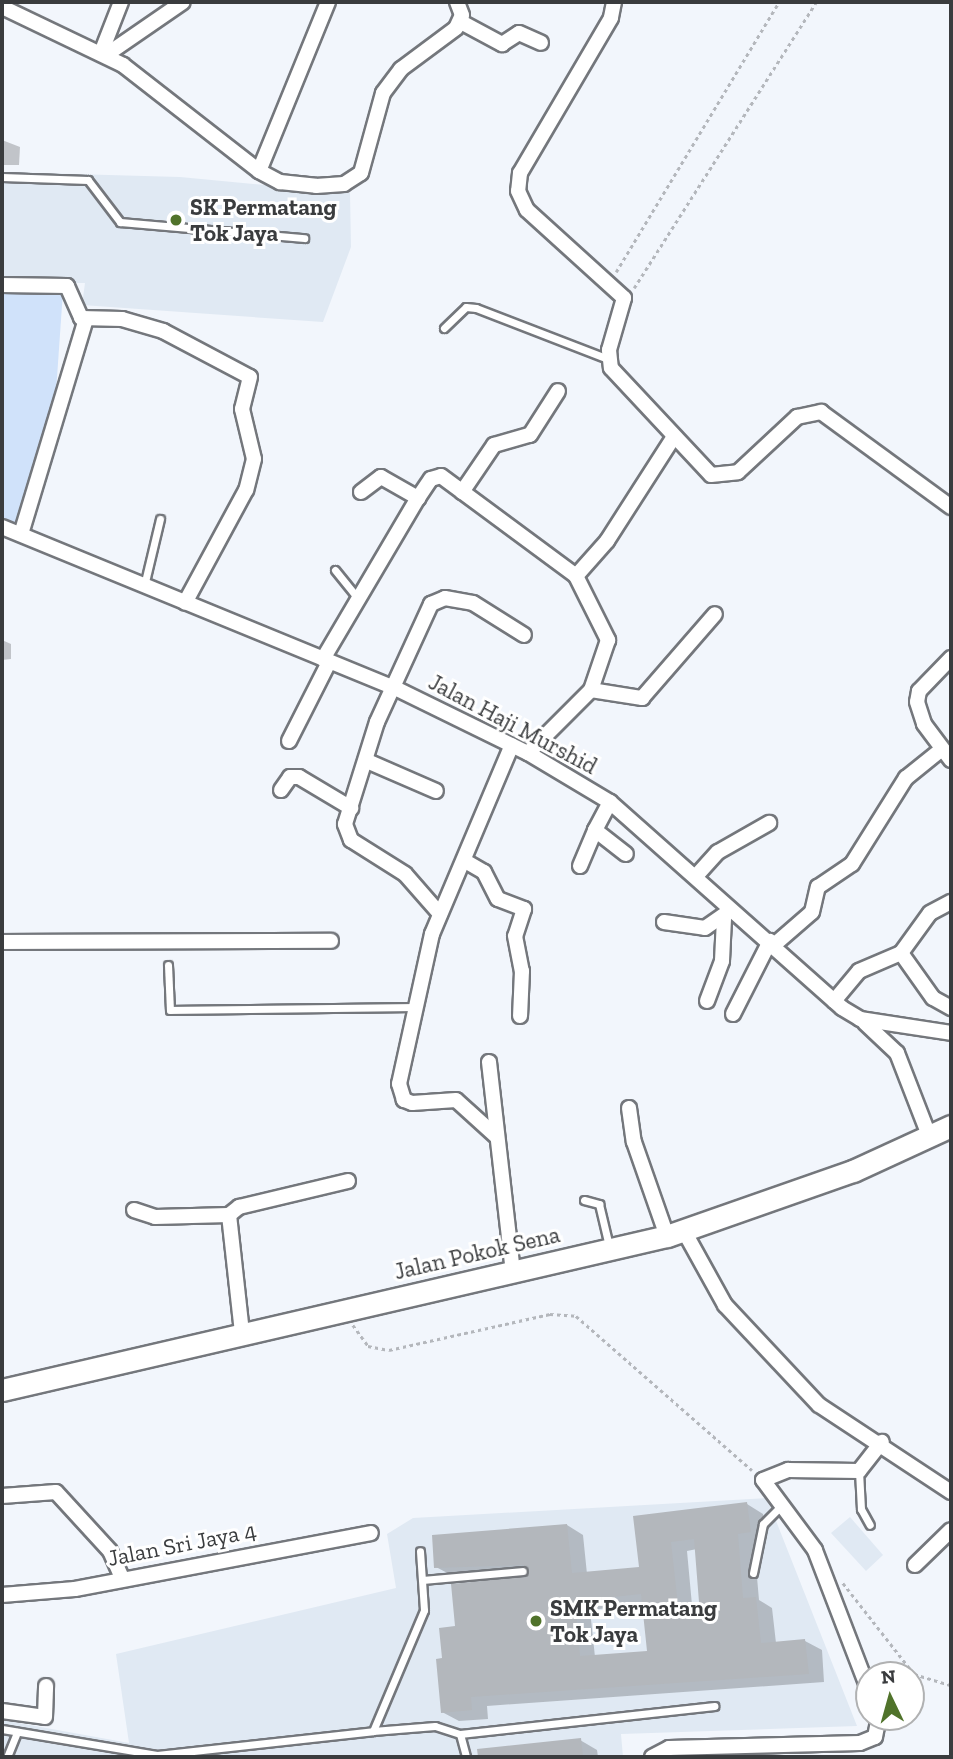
<!DOCTYPE html>
<style>
body{margin:0}
#map{position:relative;width:953px;height:1759px;overflow:hidden;background:#f2f6fc;font-family:"Zilla Slab",serif}
div>[style]{position:absolute}
.built>*{inset:0;background:#e0e9f3}
.green>*{inset:0;background:#d0e2fa}
.shadow>*{inset:0;background:#0003}
.building>*{inset:0;background:#b3b7bc}
.path>*{height:2.5px;margin-top:-1.25px;transform-origin:0;background:repeating-linear-gradient(90deg,#b4b7bc 0 3.5px,transparent 0 7px)}
.roads{filter:drop-shadow(2px 0 #74777c) drop-shadow(-2px 0 #74777c) drop-shadow(0 2px #74777c) drop-shadow(0 -2px #74777c)}
.service>*{height:7px;margin:-3.5px;padding:0 3.5px;transform-origin:3.5px;border-radius:3.5px;background:#fff}
.minor>*{height:14px;margin:-7px;padding:0 7px;transform-origin:7px;border-radius:7px;background:#fff}
.secondary>*{height:21px;margin:-10.5px;padding:0 10.5px;transform-origin:10.5px;border-radius:10.5px;background:#fff}
.dots>*{width:19px;height:19px;translate:-50% -50%;box-sizing:border-box;border:4px solid #fff;border-radius:50%}
span{translate:-50% -50%;white-space:nowrap;text-align:center;line-height:1.15;-webkit-text-stroke:6px #fff;paint-order:stroke}
.poi-label{font-size:23px;color:#3a3c3e;font-weight:700}
.left{translate:0 -50%;text-align:left}
.street-label{font-size:23px;color:#3a3c3e}
.frame{position:absolute;inset:0;border:4px solid #3a3c3e;pointer-events:none}
.north{position:absolute;left:855px;top:1661px;width:70px;height:70px;box-sizing:border-box;background:#fff;border:2px solid #b0b1b2;border-radius:50%;rotate:355deg;font-size:19px;font-weight:700;line-height:28px;text-align:center;color:#3a3c3e}
.north::after{content:'';display:block;margin:auto;width:24px;height:32px;background:#50732b;clip-path:polygon(50% 0,100% 100%,50% 72%,0 100%)}
</style>
<div id="map">
<div class="built">
<i style="clip-path:polygon(2px 172px,180px 177px,350px 193px,351px 247px,323px 322px,82px 305px,85px 283px,2px 283px)"></i>
<i style="clip-path:polygon(767px 1498px,857px 1726px,621px 1734px,623px 1757px,2px 1757px,2px 1720px,129px 1743px,116px 1654px,396px 1588px,387px 1534px,413px 1518px)"></i>
<i style="clip-path:polygon(850px 1517px,883px 1555px,866px 1571px,831px 1533px)"></i>
</div>
<div class="green">
<i style="clip-path:polygon(63px 291px,56px 392px,19px 525px,2px 518px,2px 293px)"></i>
</div>
<div class="shadow">
<i style="clip-path:polygon(2px 140px,20px 147px,19px 165px,2px 165px)"></i>
<i style="clip-path:polygon(2px 640px,11px 644px,11px 659px,2px 660px)"></i>
<i style="clip-path:polygon(evenodd,747px 1504px,763px 1514px,766px 1541px,754px 1543px,759px 1600px,772px 1608px,776px 1643px,805px 1641px,822px 1650px,824px 1682px,487px 1706px,488px 1719px,459px 1721px,442px 1712px,444px 1660px,457px 1628px,529px 1574px,453px 1576px,436px 1567px,567px 1525px,583px 1535px,587px 1574px,641px 1568px,635px 1517px,747px 1504px,697px 1549px,701px 1604px,692px 1605px,687px 1551px,697px 1549px,747px 1504px,644px 1604px,649px 1653px,595px 1657px,590px 1610px,644px 1604px)"></i>
<i style="clip-path:polygon(580px 1740px,597px 1750px,598px 1757px,496px 1757px,496px 1749px)"></i>
</div>
<div class="building">
<i style="clip-path:polygon(evenodd,747px 1502px,751px 1532px,738px 1534px,743px 1598px,756px 1597px,761px 1643px,805px 1639px,809px 1674px,471px 1697px,472px 1710px,441px 1713px,436px 1659px,442px 1658px,439px 1628px,455px 1626px,451px 1584px,524px 1577px,529px 1571px,523px 1565px,434px 1568px,432px 1535px,567px 1524px,572px 1573px,639px 1567px,633px 1516px,747px 1502px,694px 1539px,699px 1602px,678px 1605px,671px 1542px,694px 1539px,747px 1502px,641px 1594px,647px 1651px,580px 1656px,575px 1601px,641px 1594px)"></i>
<i style="clip-path:polygon(581px 1738px,583px 1757px,478px 1757px,477px 1749px)"></i>
</div>
<div class="path">
<i style="left:616px;top:272px;width:315px;rotate:-58.9deg"></i>
<i style="left:634px;top:288px;width:339px;rotate:-57.5deg"></i>
<i style="left:353px;top:1325px;width:26px;rotate:54deg"></i>
<i style="left:368px;top:1346px;width:21px;rotate:11deg"></i>
<i style="left:389px;top:1350px;width:165px;rotate:-12.6deg"></i>
<i style="left:550px;top:1314px;width:26px;rotate:4deg"></i>
<i style="left:576px;top:1316px;width:234px;rotate:41.2deg"></i>
<i style="left:843px;top:1583px;width:115px;rotate:52deg"></i>
<i style="left:914px;top:1674px;width:39px;rotate:17deg"></i>
</div>
<div class="roads">
<div class="service">
<i style="left:2px;top:177px;width:86px;rotate:2deg"></i>
<i style="left:88px;top:180px;width:53px;rotate:52.7deg"></i>
<i style="left:120px;top:222px;width:185px;rotate:5deg"></i>
<i style="left:444px;top:328px;width:30px;rotate:-44deg"></i>
<i style="left:466px;top:307px;width:10px;rotate:6deg"></i>
<i style="left:476px;top:308px;width:142px;rotate:21.1deg"></i>
<i style="left:335px;top:570px;width:36px;rotate:51deg"></i>
<i style="left:144px;top:586px;width:69px;rotate:-76.6deg"></i>
<i style="left:168px;top:965px;width:45px;rotate:87.5deg"></i>
<i style="left:170px;top:1010px;width:243px;rotate:-0.7deg"></i>
<i style="left:584px;top:1200px;width:16px;rotate:15deg"></i>
<i style="left:599px;top:1204px;width:43px;rotate:76.6deg"></i>
<i style="left:859px;top:1471px;width:38px;rotate:87deg"></i>
<i style="left:861px;top:1509px;width:18px;rotate:61deg"></i>
<i style="left:753px;top:1573px;width:50px;rotate:-78.5deg"></i>
<i style="left:763px;top:1524px;width:25px;rotate:-45deg"></i>
<i style="left:423px;top:1580px;width:100px;rotate:-5.1deg"></i>
<i style="left:2px;top:1729px;width:157px;rotate:9.5deg"></i>
<i style="left:157px;top:1755px;width:217px;rotate:-6.3deg"></i>
<i style="left:373px;top:1731px;width:62px;rotate:-4.6deg"></i>
<i style="left:435px;top:1726px;width:26px;rotate:18deg"></i>
<i style="left:460px;top:1734px;width:256px;rotate:-6.3deg"></i>
<i style="left:373px;top:1731px;width:131px;rotate:-67.1deg"></i>
<i style="left:424px;top:1610px;width:59px;rotate:-93.9deg"></i>
<i style="left:460px;top:1734px;width:24px;rotate:75deg"></i>
<i style="left:7px;top:1757px;width:27px;rotate:-68deg"></i>
</div>
<div class="minor">
<i style="left:614px;top:2px;width:16px;rotate:101deg"></i>
<i style="left:611px;top:18px;width:180px;rotate:120.4deg"></i>
<i style="left:520px;top:173px;width:18px;rotate:96deg"></i>
<i style="left:518px;top:191px;width:21px;rotate:65deg"></i>
<i style="left:527px;top:210px;width:131px;rotate:42.2deg"></i>
<i style="left:624px;top:298px;width:54px;rotate:106.1deg"></i>
<i style="left:609px;top:350px;width:18px;rotate:84deg"></i>
<i style="left:611px;top:368px;width:146px;rotate:46.9deg"></i>
<i style="left:711px;top:475px;width:27px;rotate:-6deg"></i>
<i style="left:738px;top:472px;width:81px;rotate:-43deg"></i>
<i style="left:797px;top:417px;width:25px;rotate:-12deg"></i>
<i style="left:821px;top:412px;width:161px;rotate:36.2deg"></i>
<i style="left:2px;top:7px;width:134px;rotate:25.6deg"></i>
<i style="left:123px;top:65px;width:172px;rotate:37.9deg"></i>
<i style="left:259px;top:171px;width:24px;rotate:28deg"></i>
<i style="left:280px;top:182px;width:36px;rotate:6deg"></i>
<i style="left:316px;top:186px;width:28px;rotate:-4deg"></i>
<i style="left:344px;top:184px;width:20px;rotate:-33deg"></i>
<i style="left:361px;top:173px;width:83px;rotate:-74.6deg"></i>
<i style="left:383px;top:93px;width:30px;rotate:-53deg"></i>
<i style="left:401px;top:69px;width:69px;rotate:-36.7deg"></i>
<i style="left:456px;top:28px;width:14px;rotate:-65deg"></i>
<i style="left:462px;top:15px;width:14px;rotate:-111deg"></i>
<i style="left:461px;top:22px;width:47px;rotate:28.2deg"></i>
<i style="left:502px;top:44px;width:20px;rotate:-33deg"></i>
<i style="left:519px;top:33px;width:24px;rotate:24deg"></i>
<i style="left:101px;top:53px;width:55px;rotate:-68.6deg"></i>
<i style="left:106px;top:55px;width:93px;rotate:-34.5deg"></i>
<i style="left:259px;top:171px;width:183px;rotate:-67.8deg"></i>
<i style="left:2px;top:285px;width:65px;rotate:0.9deg"></i>
<i style="left:67px;top:286px;width:35px;rotate:66deg"></i>
<i style="left:81px;top:318px;width:41px;rotate:1.4deg"></i>
<i style="left:122px;top:319px;width:43px;rotate:16.3deg"></i>
<i style="left:163px;top:331px;width:98px;rotate:27.9deg"></i>
<i style="left:250px;top:377px;width:33px;rotate:104deg"></i>
<i style="left:242px;top:409px;width:51px;rotate:76.5deg"></i>
<i style="left:254px;top:459px;width:32px;rotate:104deg"></i>
<i style="left:246px;top:490px;width:128px;rotate:118.4deg"></i>
<i style="left:361px;top:492px;width:25px;rotate:-37deg"></i>
<i style="left:381px;top:477px;width:43px;rotate:29.6deg"></i>
<i style="left:462px;top:492px;width:57px;rotate:-55.8deg"></i>
<i style="left:494px;top:445px;width:37px;rotate:-16deg"></i>
<i style="left:530px;top:435px;width:52px;rotate:-57.5deg"></i>
<i style="left:2px;top:527px;width:422px;rotate:22.3deg"></i>
<i style="left:393px;top:687px;width:150px;rotate:26.1deg"></i>
<i style="left:528px;top:753px;width:96px;rotate:30.9deg"></i>
<i style="left:610px;top:802px;width:310px;rotate:41.6deg"></i>
<i style="left:842px;top:1008px;width:21px;rotate:31deg"></i>
<i style="left:860px;top:1019px;width:92px;rotate:8.7deg"></i>
<i style="left:21px;top:534px;width:225px;rotate:-73.2deg"></i>
<i style="left:576px;top:576px;width:47px;rotate:-48.5deg"></i>
<i style="left:607px;top:541px;width:122px;rotate:-57.3deg"></i>
<i style="left:951px;top:658px;width:46px;rotate:134.1deg"></i>
<i style="left:919px;top:691px;width:11px;rotate:100deg"></i>
<i style="left:917px;top:702px;width:23px;rotate:72deg"></i>
<i style="left:924px;top:724px;width:45px;rotate:53.1deg"></i>
<i style="left:323px;top:659px;width:187px;rotate:-59.5deg"></i>
<i style="left:418px;top:498px;width:23px;rotate:-56deg"></i>
<i style="left:431px;top:479px;width:10px;rotate:-17deg"></i>
<i style="left:441px;top:476px;width:168px;rotate:36.5deg"></i>
<i style="left:576px;top:576px;width:72px;rotate:63.4deg"></i>
<i style="left:608px;top:640px;width:53px;rotate:108.8deg"></i>
<i style="left:591px;top:690px;width:89px;rotate:135deg"></i>
<i style="left:591px;top:690px;width:52px;rotate:8.9deg"></i>
<i style="left:642px;top:698px;width:111px;rotate:-49deg"></i>
<i style="left:289px;top:741px;width:89px;rotate:-63.1deg"></i>
<i style="left:367px;top:761px;width:75px;rotate:23.5deg"></i>
<i style="left:281px;top:790px;width:16px;rotate:-55deg"></i>
<i style="left:290px;top:777px;width:9px"></i>
<i style="left:299px;top:777px;width:61px;rotate:30.8deg"></i>
<i style="left:610px;top:802px;width:32px;rotate:118deg"></i>
<i style="left:595px;top:830px;width:39px;rotate:38deg"></i>
<i style="left:465px;top:861px;width:22px;rotate:30deg"></i>
<i style="left:484px;top:872px;width:30px;rotate:63deg"></i>
<i style="left:498px;top:899px;width:28px;rotate:21deg"></i>
<i style="left:524px;top:909px;width:28px;rotate:108deg"></i>
<i style="left:515px;top:936px;width:36px;rotate:79deg"></i>
<i style="left:522px;top:971px;width:45px;rotate:92.5deg"></i>
<i style="left:580px;top:866px;width:39px;rotate:-67deg"></i>
<i style="left:697px;top:875px;width:31px;rotate:-48deg"></i>
<i style="left:718px;top:852px;width:59px;rotate:-29.6deg"></i>
<i style="left:440px;top:914px;width:53px;rotate:-131.2deg"></i>
<i style="left:405px;top:874px;width:64px;rotate:-147.8deg"></i>
<i style="left:351px;top:840px;width:17px;rotate:-111deg"></i>
<i style="left:345px;top:824px;width:107px;rotate:-72.6deg"></i>
<i style="left:377px;top:722px;width:130px;rotate:-65.4deg"></i>
<i style="left:431px;top:604px;width:15px;rotate:-23deg"></i>
<i style="left:445px;top:598px;width:28px;rotate:10deg"></i>
<i style="left:473px;top:603px;width:60px;rotate:32.1deg"></i>
<i style="left:664px;top:922px;width:41px;rotate:8.3deg"></i>
<i style="left:705px;top:928px;width:29px;rotate:-35deg"></i>
<i style="left:2px;top:942px;width:329px;rotate:-0.2deg"></i>
<i style="left:774px;top:945px;width:50px;rotate:-41deg"></i>
<i style="left:812px;top:912px;width:26px;rotate:-77deg"></i>
<i style="left:818px;top:887px;width:41px;rotate:-34.1deg"></i>
<i style="left:852px;top:864px;width:102px;rotate:-57.9deg"></i>
<i style="left:906px;top:778px;width:46px;rotate:-38.9deg"></i>
<i style="left:901px;top:953px;width:55px;rotate:54.6deg"></i>
<i style="left:933px;top:998px;width:21px;rotate:29deg"></i>
<i style="left:707px;top:1001px;width:43px;rotate:-69.4deg"></i>
<i style="left:722px;top:961px;width:43px;rotate:-87.3deg"></i>
<i style="left:834px;top:1001px;width:39px;rotate:-50deg"></i>
<i style="left:859px;top:971px;width:46px;rotate:-23.2deg"></i>
<i style="left:901px;top:953px;width:49px;rotate:-54.1deg"></i>
<i style="left:930px;top:913px;width:24px;rotate:-28deg"></i>
<i style="left:733px;top:1014px;width:82px;rotate:-63.1deg"></i>
<i style="left:865px;top:1023px;width:44px;rotate:43.2deg"></i>
<i style="left:897px;top:1053px;width:91px;rotate:68.8deg"></i>
<i style="left:489px;top:1062px;width:212px;rotate:83.5deg"></i>
<i style="left:629px;top:1108px;width:34px;rotate:82deg"></i>
<i style="left:634px;top:1142px;width:100px;rotate:70.7deg"></i>
<i style="left:497px;top:1137px;width:55px;rotate:-137.9deg"></i>
<i style="left:456px;top:1100px;width:44px;rotate:176.1deg"></i>
<i style="left:412px;top:1103px;width:9px;rotate:-159deg"></i>
<i style="left:404px;top:1100px;width:17px;rotate:-107deg"></i>
<i style="left:399px;top:1084px;width:154px;rotate:-77.6deg"></i>
<i style="left:432px;top:934px;width:205px;rotate:-67.1deg"></i>
<i style="left:134px;top:1210px;width:22px;rotate:18deg"></i>
<i style="left:155px;top:1217px;width:74px;rotate:-1.5deg"></i>
<i style="left:229px;top:1215px;width:13px;rotate:-39deg"></i>
<i style="left:239px;top:1207px;width:112px;rotate:-13.4deg"></i>
<i style="left:229px;top:1215px;width:118px;rotate:83.7deg"></i>
<i style="left:684px;top:1231px;width:85px;rotate:61deg"></i>
<i style="left:725px;top:1305px;width:137px;rotate:46.8deg"></i>
<i style="left:819px;top:1405px;width:158px;rotate:33.4deg"></i>
<i style="left:2px;top:1496px;width:54px;rotate:-4.2deg"></i>
<i style="left:56px;top:1492px;width:80px;rotate:47.5deg"></i>
<i style="left:110px;top:1551px;width:30px;rotate:66deg"></i>
<i style="left:915px;top:1565px;width:50px;rotate:-44.2deg"></i>
<i style="left:2px;top:1595px;width:73px;rotate:-4.7deg"></i>
<i style="left:75px;top:1589px;width:301px;rotate:-10.7deg"></i>
<i style="left:869px;top:1691px;width:151px;rotate:-111deg"></i>
<i style="left:815px;top:1550px;width:87px;rotate:-126.6deg"></i>
<i style="left:763px;top:1480px;width:27px;rotate:-22deg"></i>
<i style="left:788px;top:1470px;width:71px;rotate:0.8deg"></i>
<i style="left:859px;top:1471px;width:37px;rotate:-52deg"></i>
<i style="left:2px;top:1711px;width:43px;rotate:7.9deg"></i>
<i style="left:45px;top:1717px;width:31px;rotate:-88deg"></i>
<i style="left:652px;top:1757px;width:19px;rotate:-28deg"></i>
<i style="left:669px;top:1748px;width:191px;rotate:-1.5deg"></i>
<i style="left:860px;top:1743px;width:16px;rotate:-22deg"></i>
<i style="left:875px;top:1737px;width:20px;rotate:-79deg"></i>
</div>
<div class="secondary">
<i style="left:2px;top:1390px;width:683px;rotate:-13.04deg"></i>
<i style="left:667px;top:1236px;width:197px;rotate:-19.3deg"></i>
<i style="left:853px;top:1171px;width:108px;rotate:-24.7deg"></i>
</div>
</div>
<div class="dots">
<i style="left:176px;top:220px;background:#50732b"></i>
<i style="left:536px;top:1621px;background:#50732b"></i>
</div>
<div class="poi-label">
<span class="left" style="left:190px;top:220px">SK Permatang<br>Tok Jaya</span>
<span class="left" style="left:550px;top:1621px">SMK Permatang<br>Tok Jaya</span>
</div>
<div class="street-label">
<span style="left:513px;top:724px;rotate:28deg">Jalan Haji Murshid</span>
<span style="left:477px;top:1253px;rotate:-13deg">Jalan Pokok Sena</span>
<span style="left:182px;top:1544px;rotate:-11deg">Jalan Sri Jaya 4</span>
</div>
<div class="frame"></div>
<div class="north">N</div>
</div>
